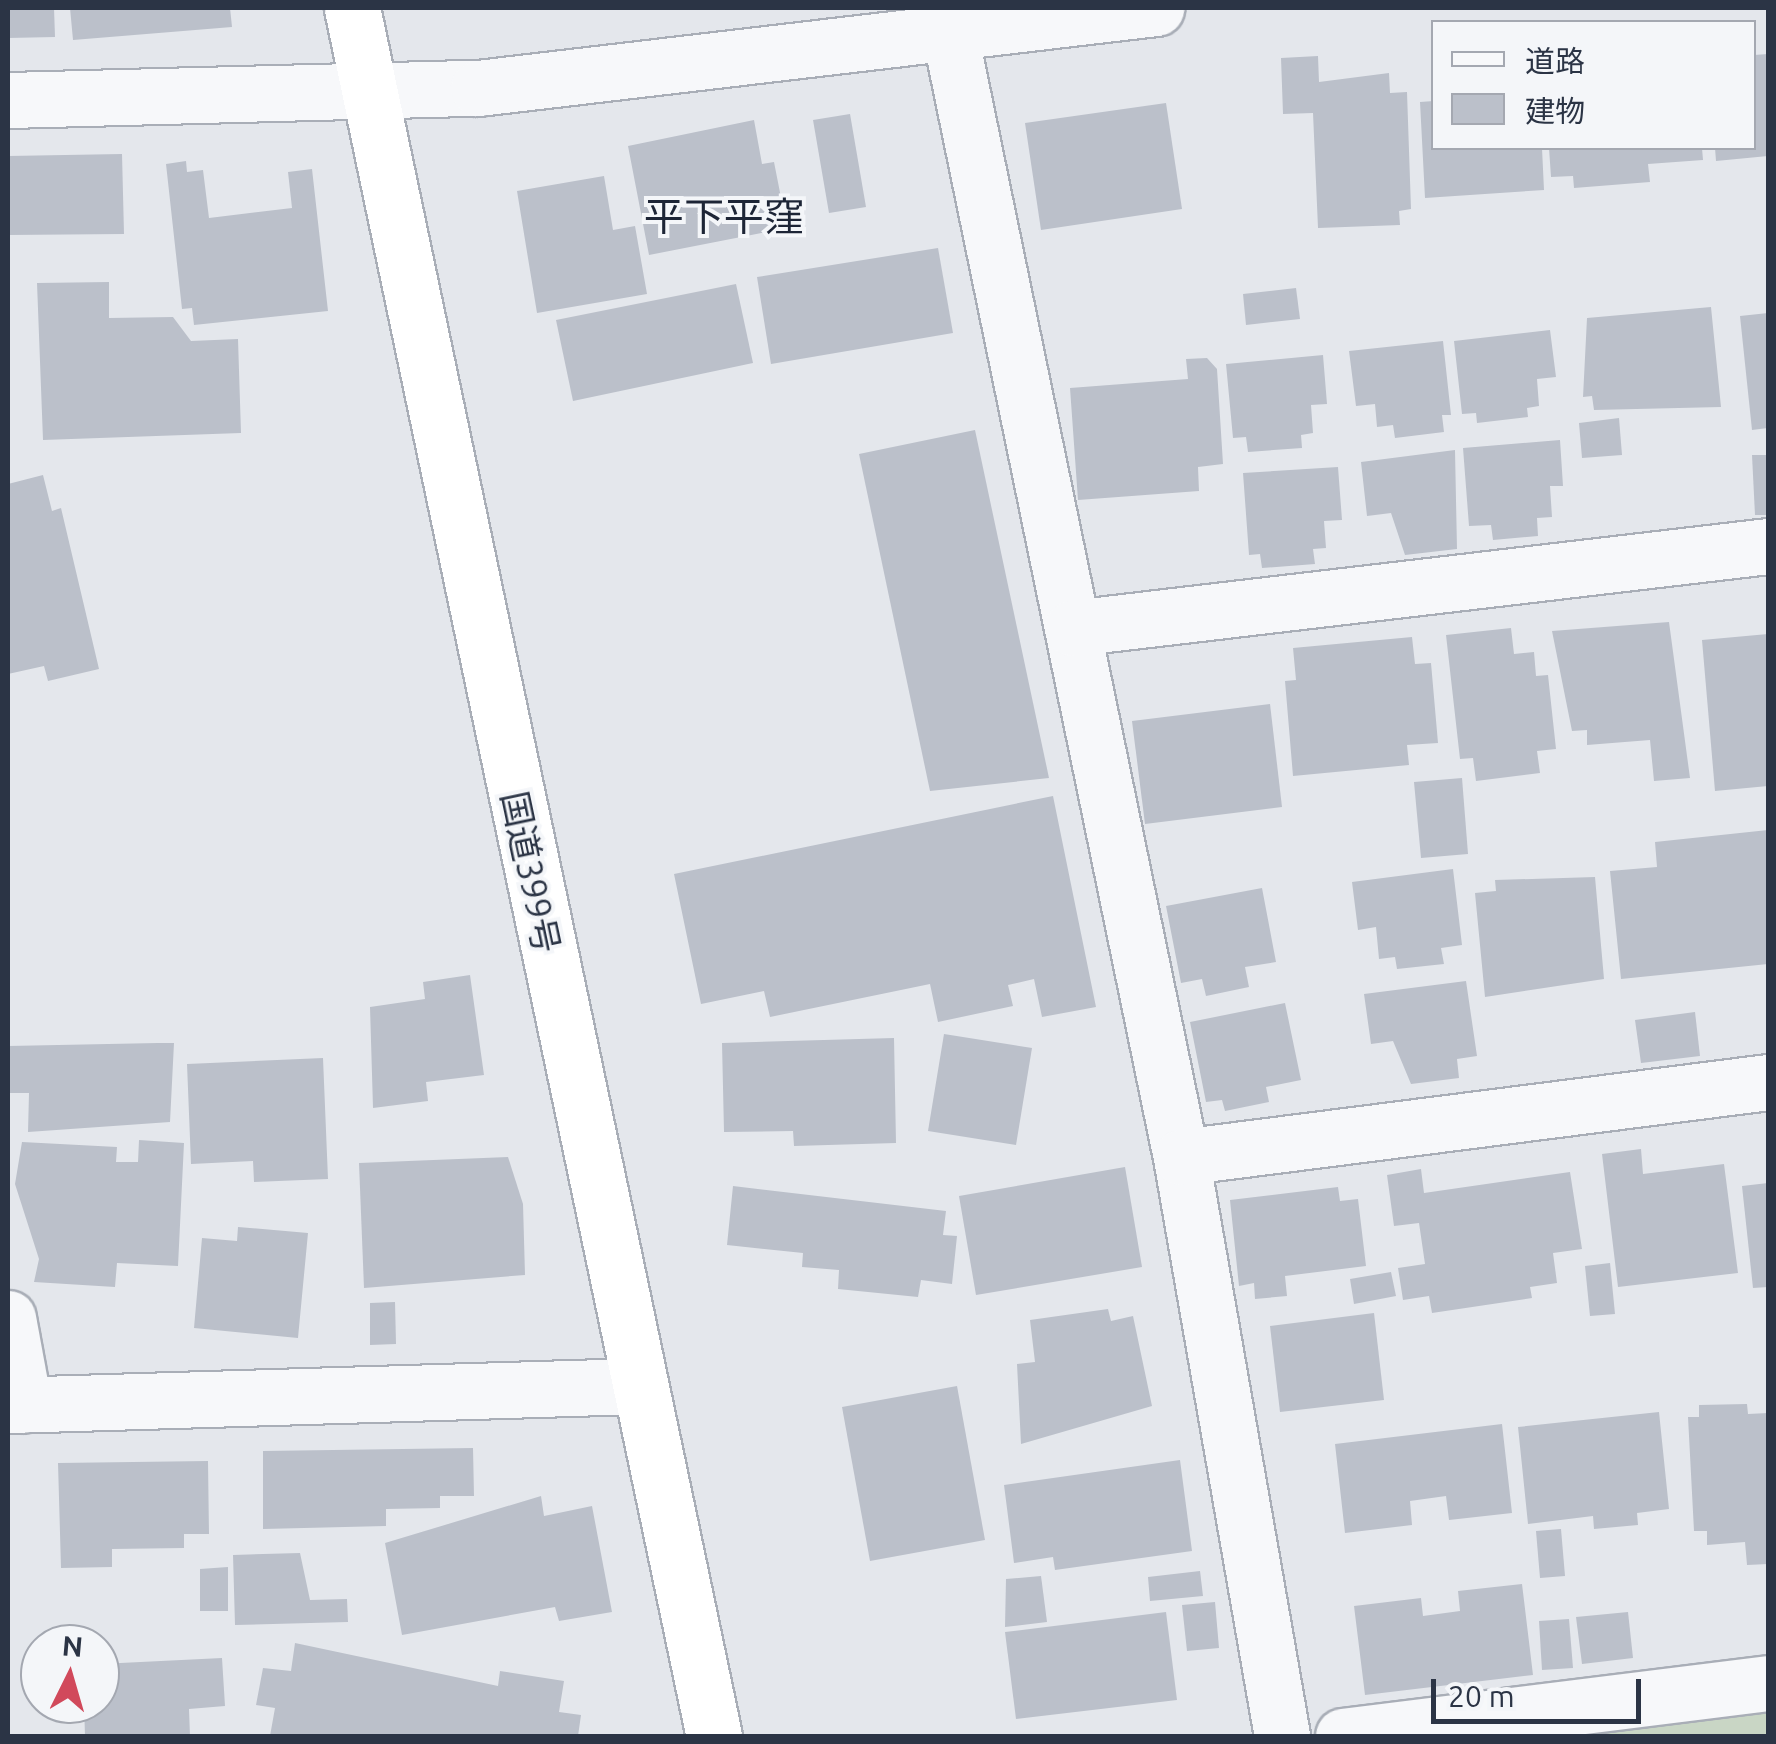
<!DOCTYPE html>
<meta charset="utf-8">
<style>
body{margin:0}
#map{position:relative;width:1776px;height:1744px;overflow:hidden;background:#e4e7ec;font-family:Ubuntu,"Noto Sans JP",sans-serif}
div>[style]{position:absolute}
.green>*{inset:0;background:#c9d6c5}
.building>*{inset:0;background:#bbc0ca}
.roads{filter:drop-shadow(2px 0 #a9aeb7) drop-shadow(-2px 0 #a9aeb7) drop-shadow(0 2px #a9aeb7) drop-shadow(0 -2px #a9aeb7)}
.minor>*{height:55px;margin:-27.5px;padding:0 27.5px;transform-origin:27.5px;border-radius:27.5px;background:#f7f8fa}
.tertiary>*{height:55px;margin:-27.5px;padding:0 27.5px;transform-origin:27.5px;border-radius:27.5px;background:#f7f8fa}
.trunk>*{height:55px;margin:-27.5px;padding:0 27.5px;transform-origin:27.5px;border-radius:27.5px;background:#fff}
span{translate:-50% -50%;white-space:nowrap;text-align:center;line-height:1.15;-webkit-text-stroke:8px #f4f6f9;paint-order:stroke}
.street-label{font-size:35px;color:#2b3445}
.quarter-label{font-size:40px;color:#1d2536}
.frame{position:absolute;inset:0;border:10px solid #2b3445;pointer-events:none}
.legend{position:absolute;left:1431px;top:20px;width:325px;height:130px;box-sizing:border-box;background:#f4f6f9;border:2px solid #a4a8b1;margin:0;padding:12px 18px;list-style:none;font-size:30px;color:#2b3445}
.legend li{display:flex;align-items:center;gap:20px;height:50px}
.legend b{width:50px;border:2px solid #a4a8b1}
.north{position:absolute;left:20px;top:1624px;width:100px;height:100px;box-sizing:border-box;background:#f4f6f9;border:2px solid #a4a8b1;border-radius:50%;rotate:5deg;font-size:28px;font-weight:700;line-height:40px;text-align:center;color:#2b3445}
.north::after{content:'';display:block;margin:auto;width:35px;height:45px;background:#d1495b;clip-path:polygon(50% 0,100% 100%,50% 72%,0 100%)}
.scale{position:absolute;left:1431px;top:1679px;width:210px;height:45px;box-sizing:border-box;border:5px solid #2b3445;border-top:0;padding-left:12px;font-size:30px;line-height:35px;white-space:nowrap;color:#2b3445;-webkit-text-stroke:8px #f4f6f9;paint-order:stroke}
</style>
<div id="map">
<div class="green">
<i style="clip-path:polygon(1768px 1710px,1768px 1736px,1564px 1736px)"></i>
</div>
<div class="building">
<i style="clip-path:polygon(8px 8px,54px 8px,55px 37px,8px 38px)"></i>
<i style="clip-path:polygon(70px 8px,230px 8px,232px 27px,73px 40px)"></i>
<i style="clip-path:polygon(1768px 54px,1768px 156px,1716px 161px,1715px 148px,1754px 148px,1754px 55px)"></i>
<i style="clip-path:polygon(1318px 56px,1319px 82px,1389px 73px,1390px 93px,1407px 92px,1411px 209px,1399px 211px,1400px 225px,1318px 228px,1313px 113px,1283px 114px,1281px 58px)"></i>
<i style="clip-path:polygon(1434px 101px,1434px 148px,1542px 148px,1544px 190px,1425px 198px,1420px 102px)"></i>
<i style="clip-path:polygon(1166px 103px,1182px 209px,1041px 230px,1025px 123px)"></i>
<i style="clip-path:polygon(850px 114px,866px 207px,829px 213px,813px 120px)"></i>
<i style="clip-path:polygon(754px 120px,762px 164px,774px 162px,787px 228px,649px 255px,628px 146px)"></i>
<i style="clip-path:polygon(1549px 148px,1702px 148px,1703px 160px,1648px 164px,1650px 182px,1574px 188px,1573px 176px,1551px 177px)"></i>
<i style="clip-path:polygon(122px 154px,124px 234px,8px 235px,8px 156px)"></i>
<i style="clip-path:polygon(186px 161px,187px 172px,203px 170px,209px 218px,292px 208px,288px 172px,312px 169px,328px 311px,194px 325px,192px 308px,182px 309px,166px 164px)"></i>
<i style="clip-path:polygon(604px 176px,613px 230px,635px 226px,647px 294px,537px 313px,517px 191px)"></i>
<i style="clip-path:polygon(938px 248px,953px 333px,771px 364px,757px 277px)"></i>
<i style="clip-path:polygon(109px 282px,109px 318px,173px 317px,191px 341px,238px 339px,241px 433px,43px 440px,37px 283px)"></i>
<i style="clip-path:polygon(736px 284px,753px 363px,573px 401px,556px 320px)"></i>
<i style="clip-path:polygon(1296px 288px,1300px 319px,1246px 325px,1243px 294px)"></i>
<i style="clip-path:polygon(1711px 307px,1721px 407px,1594px 410px,1592px 396px,1583px 397px,1587px 318px)"></i>
<i style="clip-path:polygon(1768px 313px,1768px 428px,1752px 430px,1740px 316px)"></i>
<i style="clip-path:polygon(1550px 330px,1556px 377px,1537px 379px,1539px 406px,1527px 408px,1528px 417px,1477px 423px,1476px 413px,1462px 414px,1454px 341px)"></i>
<i style="clip-path:polygon(1443px 341px,1451px 415px,1442px 415px,1444px 432px,1395px 438px,1393px 425px,1377px 427px,1375px 404px,1356px 406px,1349px 351px)"></i>
<i style="clip-path:polygon(1323px 355px,1327px 404px,1311px 405px,1313px 433px,1301px 435px,1302px 448px,1248px 452px,1246px 437px,1233px 438px,1226px 364px)"></i>
<i style="clip-path:polygon(1207px 358px,1217px 369px,1223px 464px,1198px 467px,1199px 491px,1078px 500px,1070px 388px,1188px 379px,1186px 359px)"></i>
<i style="clip-path:polygon(1619px 418px,1622px 455px,1582px 458px,1579px 423px)"></i>
<i style="clip-path:polygon(975px 430px,1049px 778px,930px 791px,859px 454px)"></i>
<i style="clip-path:polygon(1560px 440px,1563px 486px,1550px 486px,1552px 517px,1537px 518px,1538px 536px,1493px 540px,1491px 525px,1469px 526px,1463px 448px)"></i>
<i style="clip-path:polygon(1455px 450px,1457px 549px,1405px 555px,1391px 513px,1367px 516px,1361px 462px)"></i>
<i style="clip-path:polygon(1752px 455px,1768px 455px,1768px 515px,1755px 515px)"></i>
<i style="clip-path:polygon(1338px 467px,1342px 520px,1324px 521px,1326px 548px,1313px 549px,1315px 564px,1262px 568px,1260px 554px,1249px 555px,1243px 473px)"></i>
<i style="clip-path:polygon(43px 475px,52px 511px,61px 508px,99px 669px,48px 681px,44px 666px,8px 674px,8px 484px)"></i>
<i style="clip-path:polygon(1669px 622px,1690px 778px,1654px 781px,1650px 740px,1587px 745px,1587px 730px,1572px 731px,1552px 631px)"></i>
<i style="clip-path:polygon(1511px 628px,1514px 654px,1534px 652px,1536px 676px,1548px 675px,1556px 749px,1537px 751px,1540px 773px,1476px 781px,1473px 758px,1460px 759px,1446px 635px)"></i>
<i style="clip-path:polygon(1768px 634px,1768px 786px,1715px 791px,1702px 640px)"></i>
<i style="clip-path:polygon(1412px 637px,1415px 664px,1431px 663px,1438px 743px,1407px 745px,1409px 765px,1293px 776px,1285px 681px,1296px 680px,1293px 648px)"></i>
<i style="clip-path:polygon(1270px 704px,1282px 807px,1145px 824px,1132px 721px)"></i>
<i style="clip-path:polygon(1462px 778px,1468px 854px,1421px 858px,1414px 782px)"></i>
<i style="clip-path:polygon(1053px 796px,1096px 1007px,1042px 1017px,1034px 979px,1008px 985px,1013px 1006px,938px 1022px,930px 984px,770px 1017px,764px 991px,701px 1004px,674px 874px)"></i>
<i style="clip-path:polygon(1768px 830px,1768px 964px,1621px 979px,1610px 871px,1657px 867px,1655px 842px)"></i>
<i style="clip-path:polygon(1453px 869px,1462px 945px,1441px 948px,1444px 964px,1397px 969px,1395px 957px,1379px 959px,1376px 927px,1358px 930px,1352px 882px)"></i>
<i style="clip-path:polygon(1595px 877px,1604px 979px,1485px 997px,1475px 893px,1496px 891px,1495px 880px)"></i>
<i style="clip-path:polygon(1262px 888px,1276px 962px,1245px 967px,1249px 987px,1206px 996px,1202px 979px,1181px 983px,1166px 906px)"></i>
<i style="clip-path:polygon(470px 975px,484px 1075px,426px 1082px,428px 1101px,373px 1108px,370px 1007px,425px 999px,423px 982px)"></i>
<i style="clip-path:polygon(1466px 981px,1477px 1056px,1457px 1059px,1459px 1078px,1411px 1084px,1393px 1041px,1371px 1044px,1364px 994px)"></i>
<i style="clip-path:polygon(1285px 1003px,1301px 1080px,1266px 1087px,1269px 1102px,1225px 1111px,1222px 1100px,1206px 1102px,1190px 1022px)"></i>
<i style="clip-path:polygon(1695px 1012px,1700px 1056px,1641px 1063px,1635px 1020px)"></i>
<i style="clip-path:polygon(944px 1034px,1032px 1048px,1016px 1145px,928px 1131px)"></i>
<i style="clip-path:polygon(894px 1038px,896px 1143px,794px 1146px,793px 1131px,724px 1132px,722px 1043px)"></i>
<i style="clip-path:polygon(158px 1043px,174px 1043px,170px 1122px,28px 1132px,29px 1093px,8px 1093px,8px 1046px)"></i>
<i style="clip-path:polygon(323px 1058px,328px 1179px,254px 1182px,253px 1161px,191px 1164px,187px 1064px)"></i>
<i style="clip-path:polygon(139px 1140px,184px 1143px,178px 1266px,117px 1263px,115px 1287px,34px 1282px,39px 1259px,15px 1184px,22px 1142px,117px 1147px,116px 1162px,138px 1162px)"></i>
<i style="clip-path:polygon(1641px 1149px,1643px 1174px,1724px 1164px,1738px 1273px,1618px 1287px,1602px 1154px)"></i>
<i style="clip-path:polygon(508px 1157px,523px 1204px,525px 1275px,364px 1288px,359px 1163px)"></i>
<i style="clip-path:polygon(1125px 1167px,1142px 1267px,976px 1295px,959px 1196px)"></i>
<i style="clip-path:polygon(1421px 1169px,1424px 1193px,1570px 1172px,1582px 1249px,1553px 1253px,1557px 1283px,1530px 1287px,1532px 1298px,1432px 1313px,1429px 1296px,1403px 1300px,1398px 1268px,1425px 1264px,1419px 1223px,1394px 1226px,1387px 1175px)"></i>
<i style="clip-path:polygon(1768px 1183px,1768px 1287px,1753px 1288px,1742px 1186px)"></i>
<i style="clip-path:polygon(733px 1186px,946px 1211px,943px 1235px,957px 1236px,952px 1284px,921px 1280px,918px 1297px,838px 1289px,839px 1270px,802px 1267px,803px 1253px,727px 1245px)"></i>
<i style="clip-path:polygon(1338px 1187px,1340px 1201px,1358px 1199px,1366px 1266px,1285px 1276px,1287px 1296px,1255px 1299px,1254px 1283px,1239px 1286px,1230px 1200px)"></i>
<i style="clip-path:polygon(238px 1227px,308px 1233px,298px 1338px,194px 1328px,202px 1238px,237px 1241px)"></i>
<i style="clip-path:polygon(1610px 1263px,1615px 1314px,1590px 1316px,1585px 1266px)"></i>
<i style="clip-path:polygon(1391px 1272px,1396px 1296px,1354px 1304px,1350px 1279px)"></i>
<i style="clip-path:polygon(395px 1302px,396px 1344px,370px 1345px,370px 1303px)"></i>
<i style="clip-path:polygon(1108px 1309px,1111px 1321px,1133px 1316px,1152px 1406px,1021px 1444px,1017px 1364px,1035px 1362px,1030px 1320px)"></i>
<i style="clip-path:polygon(1374px 1313px,1384px 1400px,1280px 1412px,1270px 1326px)"></i>
<i style="clip-path:polygon(957px 1386px,985px 1540px,870px 1561px,842px 1407px)"></i>
<i style="clip-path:polygon(1747px 1404px,1748px 1414px,1768px 1413px,1768px 1564px,1747px 1565px,1745px 1542px,1707px 1545px,1707px 1531px,1694px 1531px,1688px 1417px,1699px 1417px,1699px 1405px)"></i>
<i style="clip-path:polygon(1659px 1412px,1669px 1509px,1637px 1513px,1638px 1525px,1594px 1529px,1593px 1516px,1528px 1524px,1518px 1427px)"></i>
<i style="clip-path:polygon(1502px 1424px,1512px 1513px,1449px 1520px,1446px 1496px,1410px 1501px,1412px 1525px,1345px 1533px,1335px 1444px)"></i>
<i style="clip-path:polygon(473px 1448px,474px 1496px,440px 1496px,440px 1508px,386px 1509px,386px 1526px,263px 1529px,263px 1451px)"></i>
<i style="clip-path:polygon(1180px 1460px,1192px 1551px,1055px 1570px,1053px 1557px,1014px 1563px,1004px 1485px)"></i>
<i style="clip-path:polygon(208px 1461px,209px 1534px,184px 1534px,184px 1548px,112px 1549px,112px 1567px,61px 1568px,58px 1463px)"></i>
<i style="clip-path:polygon(541px 1496px,544px 1516px,592px 1506px,612px 1612px,559px 1621px,555px 1607px,402px 1635px,385px 1543px)"></i>
<i style="clip-path:polygon(1561px 1529px,1565px 1576px,1540px 1578px,1536px 1531px)"></i>
<i style="clip-path:polygon(300px 1553px,310px 1600px,347px 1599px,348px 1622px,235px 1625px,233px 1555px)"></i>
<i style="clip-path:polygon(228px 1567px,228px 1611px,200px 1611px,200px 1569px)"></i>
<i style="clip-path:polygon(1200px 1571px,1203px 1596px,1150px 1601px,1148px 1577px)"></i>
<i style="clip-path:polygon(1041px 1576px,1047px 1622px,1005px 1627px,1006px 1579px)"></i>
<i style="clip-path:polygon(1522px 1584px,1533px 1675px,1365px 1695px,1354px 1606px,1421px 1598px,1423px 1616px,1460px 1611px,1458px 1591px)"></i>
<i style="clip-path:polygon(1215px 1602px,1219px 1648px,1187px 1651px,1182px 1605px)"></i>
<i style="clip-path:polygon(1166px 1612px,1177px 1700px,1016px 1719px,1005px 1632px)"></i>
<i style="clip-path:polygon(1628px 1612px,1633px 1658px,1582px 1664px,1576px 1617px)"></i>
<i style="clip-path:polygon(1569px 1619px,1573px 1668px,1542px 1670px,1539px 1621px)"></i>
<i style="clip-path:polygon(295px 1643px,498px 1686px,500px 1671px,564px 1681px,559px 1712px,581px 1715px,578px 1736px,270px 1736px,275px 1708px,256px 1705px,263px 1668px,291px 1671px)"></i>
<i style="clip-path:polygon(222px 1658px,225px 1706px,189px 1709px,190px 1736px,85px 1736px,84px 1704px,100px 1704px,100px 1664px)"></i>
</div>
<div class="roads">
<div class="minor">
<i style="left:950px;top:35px;width:1146px;rotate:78.37deg"></i>
<i style="left:1181px;top:1157px;width:588px;rotate:80.1deg"></i>
<i style="left:1072px;top:628px;width:701px;rotate:-6.72deg"></i>
<i style="left:1181px;top:1157px;width:592px;rotate:-7.28deg"></i>
<i style="left:8px;top:1318px;width:88px;rotate:79.6deg"></i>
<i style="left:8px;top:1405px;width:630px;rotate:-1.73deg"></i>
<i style="left:1343px;top:1736px;width:428px;rotate:-7.1deg"></i>
</div>
<div class="tertiary">
<i style="left:8px;top:100px;width:470px;rotate:-1.5deg"></i>
<i style="left:478px;top:88px;width:683px;rotate:-6.73deg"></i>
</div>
<div class="trunk">
<i style="left:352px;top:8px;width:1766px;rotate:78.17deg"></i>
</div>
</div>
<div class="street-label">
<span style="left:531px;top:872px;rotate:78deg">国道399号</span>
</div>
<div class="quarter-label">
<span style="left:724px;top:217px">平下平窪</span>
</div>
<div class="frame"></div>
<ul class="legend">
<li><b style="height:12px;background:#f7f8fa"></b>道路</li>
<li><b style="height:28px;background:#bbc0ca"></b>建物</li>
</ul>
<div class="north">N</div>
<div class="scale">20 m</div>
</div>
